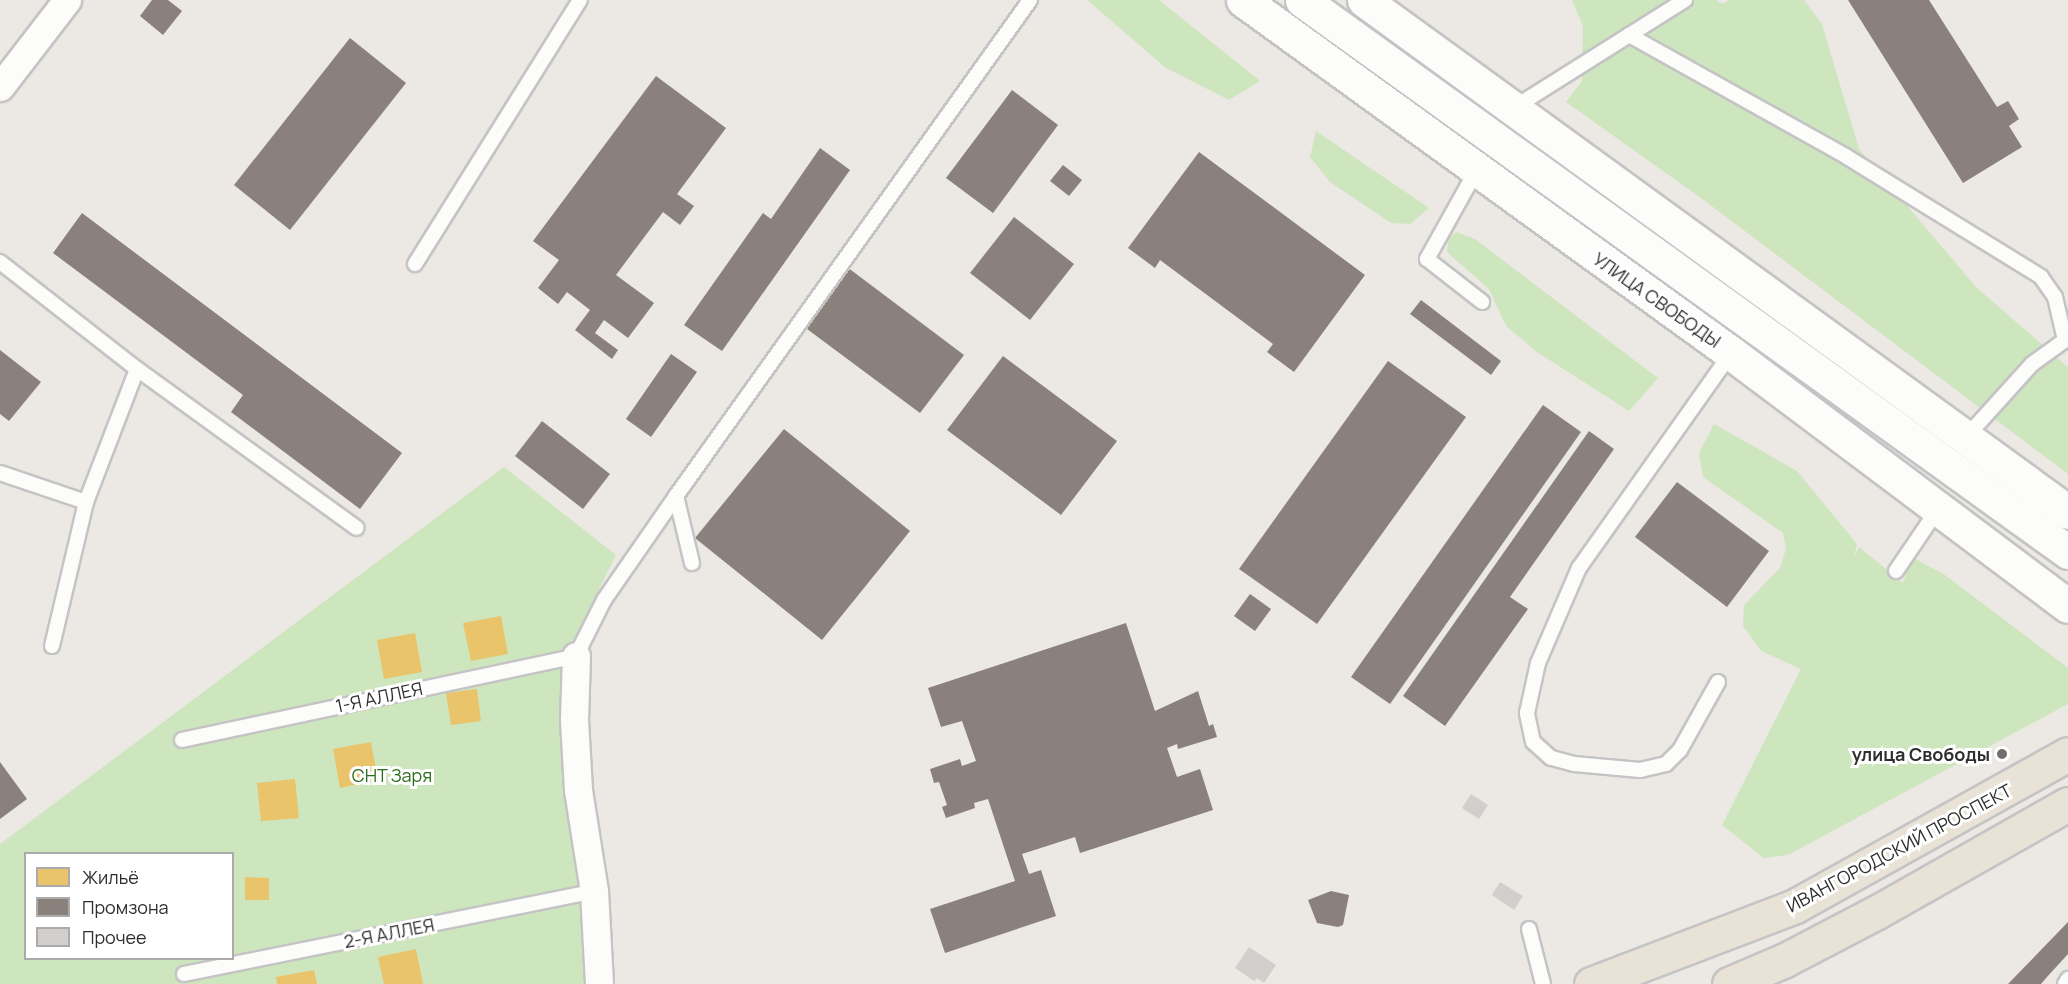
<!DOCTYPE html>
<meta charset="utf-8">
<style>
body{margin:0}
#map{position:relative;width:2068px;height:984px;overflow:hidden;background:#ece8e4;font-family:Manrope,sans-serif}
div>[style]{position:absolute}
.green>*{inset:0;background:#cee6be}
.homes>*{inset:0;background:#e9c46a}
.industry>*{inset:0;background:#8a817c}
.building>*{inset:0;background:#d1cecb}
.roads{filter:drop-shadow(2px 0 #c5c4c5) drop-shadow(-2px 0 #c5c4c5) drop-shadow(0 2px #c5c4c5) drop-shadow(0 -2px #c5c4c5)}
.service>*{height:14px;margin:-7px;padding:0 7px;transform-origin:7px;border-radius:7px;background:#fcfcfb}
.minor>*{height:27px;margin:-13.5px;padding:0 13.5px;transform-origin:13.5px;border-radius:13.5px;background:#fcfcfb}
.secondary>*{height:33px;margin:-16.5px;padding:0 16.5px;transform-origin:16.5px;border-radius:16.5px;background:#fcfcfb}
.trunk>*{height:33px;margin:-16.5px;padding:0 16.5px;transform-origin:16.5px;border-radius:16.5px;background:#e9e2d6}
.dots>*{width:16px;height:16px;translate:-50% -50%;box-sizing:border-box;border:3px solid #fff;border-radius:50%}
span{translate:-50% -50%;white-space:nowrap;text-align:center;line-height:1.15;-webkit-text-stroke:6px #fff;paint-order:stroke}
.street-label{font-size:18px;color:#2e2e2e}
.poi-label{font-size:18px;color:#2e2e2e;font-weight:700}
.right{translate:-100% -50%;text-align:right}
.park-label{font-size:18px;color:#2c6e1b}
.legend{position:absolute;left:24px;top:852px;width:210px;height:108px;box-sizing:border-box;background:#fff;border:2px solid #ababab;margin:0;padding:8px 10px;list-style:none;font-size:18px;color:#2e2e2e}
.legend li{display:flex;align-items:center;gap:12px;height:30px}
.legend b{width:30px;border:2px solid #ababab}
</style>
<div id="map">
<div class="green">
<i style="clip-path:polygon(1087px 0,1159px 0,1260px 81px,1229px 100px,1166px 68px)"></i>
<i style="clip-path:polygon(1572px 0,1716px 0,1722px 4px,1729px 0,1804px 0,1822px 24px,1859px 149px,1976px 287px,2068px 367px,2068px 474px,1705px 201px,1566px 102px,1582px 81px,1583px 26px)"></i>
<i style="clip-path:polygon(1316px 131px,1429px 208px,1410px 224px,1391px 223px,1330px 182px,1310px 157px)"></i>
<i style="clip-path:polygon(1456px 232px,1475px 239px,1658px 378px,1629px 411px,1537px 352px,1506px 326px,1489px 289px,1447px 252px,1448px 239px)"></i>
<i style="clip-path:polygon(1714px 424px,1797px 471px,1857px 544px,1854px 557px,1859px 547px,1903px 583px,1912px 557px,1945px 575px,2059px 661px,2068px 668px,2068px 704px,1788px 855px,1764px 858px,1722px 825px,1801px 669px,1761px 651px,1743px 626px,1744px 605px,1780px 568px,1786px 549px,1783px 533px,1703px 477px,1699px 453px)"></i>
<i style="clip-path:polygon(evenodd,504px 467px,616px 555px,568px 651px,588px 984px,0 984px,0 844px,504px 467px,26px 854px,232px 854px,232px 958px,26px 958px,26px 854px)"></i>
</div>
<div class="homes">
<i style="clip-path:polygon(501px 616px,508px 654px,471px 661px,463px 623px)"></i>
<i style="clip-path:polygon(415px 633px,422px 672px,384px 679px,377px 640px)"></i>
<i style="clip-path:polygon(477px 689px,481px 721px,451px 725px,446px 693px)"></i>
<i style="clip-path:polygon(371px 742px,378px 780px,340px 788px,333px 749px)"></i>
<i style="clip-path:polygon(295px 779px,299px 818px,261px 821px,257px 783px)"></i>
<i style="clip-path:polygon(245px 877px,269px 878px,269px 900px,245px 900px)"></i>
<i style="clip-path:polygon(416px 949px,423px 984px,384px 984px,378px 957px)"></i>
<i style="clip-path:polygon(314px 970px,317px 984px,277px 984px,276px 977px)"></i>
</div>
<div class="industry">
<i style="clip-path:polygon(152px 0,168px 0,182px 11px,163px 35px,140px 16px)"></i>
<i style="clip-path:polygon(1848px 0,1929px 0,1997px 107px,2008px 101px,2019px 119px,2009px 126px,2022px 147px,1963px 183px)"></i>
<i style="clip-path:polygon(350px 38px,406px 83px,290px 230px,234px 185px)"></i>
<i style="clip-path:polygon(656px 76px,726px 128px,677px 194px,694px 206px,680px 225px,663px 212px,616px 275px,654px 303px,628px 338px,604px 320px,595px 333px,618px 350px,612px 359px,575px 330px,590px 310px,567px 292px,558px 304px,538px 288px,559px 260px,533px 241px)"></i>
<i style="clip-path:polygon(1012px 90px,1058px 125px,993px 213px,946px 178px)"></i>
<i style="clip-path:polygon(820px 148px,850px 170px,722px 351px,684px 325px,763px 213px,771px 219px)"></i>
<i style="clip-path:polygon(1199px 152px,1365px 275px,1294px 372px,1267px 352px,1273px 344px,1160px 260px,1155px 268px,1128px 248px)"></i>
<i style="clip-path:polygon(1063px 165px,1082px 180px,1069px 196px,1050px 181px)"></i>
<i style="clip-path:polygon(82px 213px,402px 453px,360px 509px,231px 412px,243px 395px,53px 253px)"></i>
<i style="clip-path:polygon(1014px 217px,1074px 264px,1030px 320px,970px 273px)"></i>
<i style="clip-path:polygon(847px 267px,964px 355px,920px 413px,803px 326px)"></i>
<i style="clip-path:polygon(1421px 300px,1501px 361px,1491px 375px,1410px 314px)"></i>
<i style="clip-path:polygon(0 350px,41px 382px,9px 421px,0 414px)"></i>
<i style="clip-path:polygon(671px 354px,697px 372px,651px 437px,626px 419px)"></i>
<i style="clip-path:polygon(1003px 356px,1117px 441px,1061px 515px,947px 430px)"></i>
<i style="clip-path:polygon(1388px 361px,1466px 417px,1317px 624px,1239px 569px)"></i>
<i style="clip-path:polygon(1543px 405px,1581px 432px,1390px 704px,1351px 677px)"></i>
<i style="clip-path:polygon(542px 421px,610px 474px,583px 509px,515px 456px)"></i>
<i style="clip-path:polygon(784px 429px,910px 531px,822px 640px,695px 538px)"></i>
<i style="clip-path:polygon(1589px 431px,1614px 449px,1510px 597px,1528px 609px,1445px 726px,1403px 696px)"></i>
<i style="clip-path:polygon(1677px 482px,1769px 551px,1727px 607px,1635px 537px)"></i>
<i style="clip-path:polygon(1250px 594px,1271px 609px,1255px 631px,1234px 616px)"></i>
<i style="clip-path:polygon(1126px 623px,1155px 711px,1198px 691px,1209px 726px,1213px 724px,1217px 737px,1178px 749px,1177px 744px,1167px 748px,1177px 777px,1200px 769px,1213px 810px,1080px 853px,1075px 837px,1022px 854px,1029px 874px,1041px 870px,1056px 916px,945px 953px,930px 909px,1015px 881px,988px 799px,974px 803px,975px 808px,946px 818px,942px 807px,947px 805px,939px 782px,934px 783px,930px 769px,960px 759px,962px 766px,976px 761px,962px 721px,941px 727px,928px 688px)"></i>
<i style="clip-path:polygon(0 762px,27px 799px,0 819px)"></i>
<i style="clip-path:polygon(1331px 891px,1349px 895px,1343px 925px,1338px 927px,1317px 923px,1308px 900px)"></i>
<i style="clip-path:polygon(2068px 922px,2068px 954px,2047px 977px,2041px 984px,2008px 984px)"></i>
</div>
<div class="building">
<i style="clip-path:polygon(1471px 794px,1488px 805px,1479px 819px,1462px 808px)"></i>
<i style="clip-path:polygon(1500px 882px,1523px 896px,1514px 910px,1492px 895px)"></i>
<i style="clip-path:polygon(1249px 947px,1276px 965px,1264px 983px,1257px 978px,1254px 981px,1235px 968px)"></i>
</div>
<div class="roads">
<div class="service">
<i style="left:1629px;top:35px;width:250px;rotate:29.2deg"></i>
<i style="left:1847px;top:157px;width:228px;rotate:31.7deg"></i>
<i style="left:2041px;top:277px;width:24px;rotate:55deg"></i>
<i style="left:2055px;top:297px;width:44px;rotate:76.9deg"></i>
<i style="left:1515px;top:107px;width:201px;rotate:-32.2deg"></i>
<i style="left:1476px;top:171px;width:101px;rotate:119.1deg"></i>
<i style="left:1427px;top:259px;width:70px;rotate:38deg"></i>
<i style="left:0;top:262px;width:174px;rotate:38deg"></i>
<i style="left:137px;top:369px;width:271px;rotate:35.9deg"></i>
<i style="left:415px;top:264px;width:311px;rotate:-58deg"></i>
<i style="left:1967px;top:436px;width:97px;rotate:-47.9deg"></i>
<i style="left:2032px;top:364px;width:44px;rotate:-35.8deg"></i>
<i style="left:0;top:473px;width:91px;rotate:18.6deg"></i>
<i style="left:676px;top:496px;width:69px;rotate:76.6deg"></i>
<i style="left:1896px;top:571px;width:75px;rotate:-55.9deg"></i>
<i style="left:52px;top:646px;width:148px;rotate:-76.7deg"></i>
<i style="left:86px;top:502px;width:142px;rotate:-69deg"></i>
<i style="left:1718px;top:682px;width:78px;rotate:119.2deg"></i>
<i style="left:1680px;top:750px;width:20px;rotate:135deg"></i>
<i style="left:1666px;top:764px;width:27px;rotate:167deg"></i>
<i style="left:1640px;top:770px;width:66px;rotate:-174.8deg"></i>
<i style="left:1574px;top:764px;width:24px;rotate:-165deg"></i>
<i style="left:1551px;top:758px;width:24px;rotate:-138deg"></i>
<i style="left:1533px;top:742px;width:30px;rotate:-102deg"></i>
<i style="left:1527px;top:713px;width:51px;rotate:-77.6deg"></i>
<i style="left:1538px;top:663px;width:103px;rotate:-66.7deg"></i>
<i style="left:1579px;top:568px;width:263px;rotate:-54.7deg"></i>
<i style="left:182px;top:740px;width:403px;rotate:-12deg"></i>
<i style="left:576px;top:656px;width:63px;rotate:-63.4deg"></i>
<i style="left:604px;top:600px;width:126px;rotate:-55.3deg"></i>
<i style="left:676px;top:496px;width:609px;rotate:-54.48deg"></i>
<i style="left:1529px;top:929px;width:57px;rotate:75.7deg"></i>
<i style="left:184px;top:974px;width:418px;rotate:-11.4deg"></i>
<i style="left:2065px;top:984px;width:6px;rotate:-59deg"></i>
</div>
<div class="minor">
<i style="left:0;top:87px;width:110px;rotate:-52.4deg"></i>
<i style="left:576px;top:656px;width:64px;rotate:91.8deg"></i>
<i style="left:574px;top:720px;width:70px;rotate:86.7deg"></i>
<i style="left:578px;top:790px;width:102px;rotate:81deg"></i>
<i style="left:594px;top:891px;width:93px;rotate:86.9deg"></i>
</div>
<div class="secondary">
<i style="left:1243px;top:0;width:602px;rotate:35.88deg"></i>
<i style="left:1731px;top:353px;width:421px;rotate:36.9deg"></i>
<i style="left:1302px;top:0;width:944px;rotate:35.78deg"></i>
<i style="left:1364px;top:0;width:870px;rotate:36.03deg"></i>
</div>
<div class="trunk">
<i style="left:1591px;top:984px;width:218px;rotate:-20.9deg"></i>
<i style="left:1795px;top:906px;width:312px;rotate:-29.1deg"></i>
<i style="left:1729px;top:984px;width:61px;rotate:-23.2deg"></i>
<i style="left:1785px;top:960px;width:104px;rotate:-27.6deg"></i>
<i style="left:1877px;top:912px;width:219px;rotate:-29.5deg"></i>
</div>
</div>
<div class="dots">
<i style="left:2002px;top:754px;background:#706f6e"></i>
</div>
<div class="street-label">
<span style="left:1657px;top:300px;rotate:35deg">УЛИЦА СВОБОДЫ</span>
<span style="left:379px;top:697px;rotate:-12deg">1-Я АЛЛЕЯ</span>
<span style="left:1899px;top:848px;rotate:-28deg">ИВАНГОРОДСКИЙ ПРОСПЕКТ</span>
<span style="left:389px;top:933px;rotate:-11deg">2-Я АЛЛЕЯ</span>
</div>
<div class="poi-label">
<span class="right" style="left:1990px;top:754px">улица Свободы</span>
</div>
<div class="park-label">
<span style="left:392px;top:775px">СНТ Заря</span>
</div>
<ul class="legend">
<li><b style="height:16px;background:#e9c46a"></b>Жильё</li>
<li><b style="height:16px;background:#8a817c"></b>Промзона</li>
<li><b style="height:16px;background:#d1cecb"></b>Прочее</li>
</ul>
</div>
